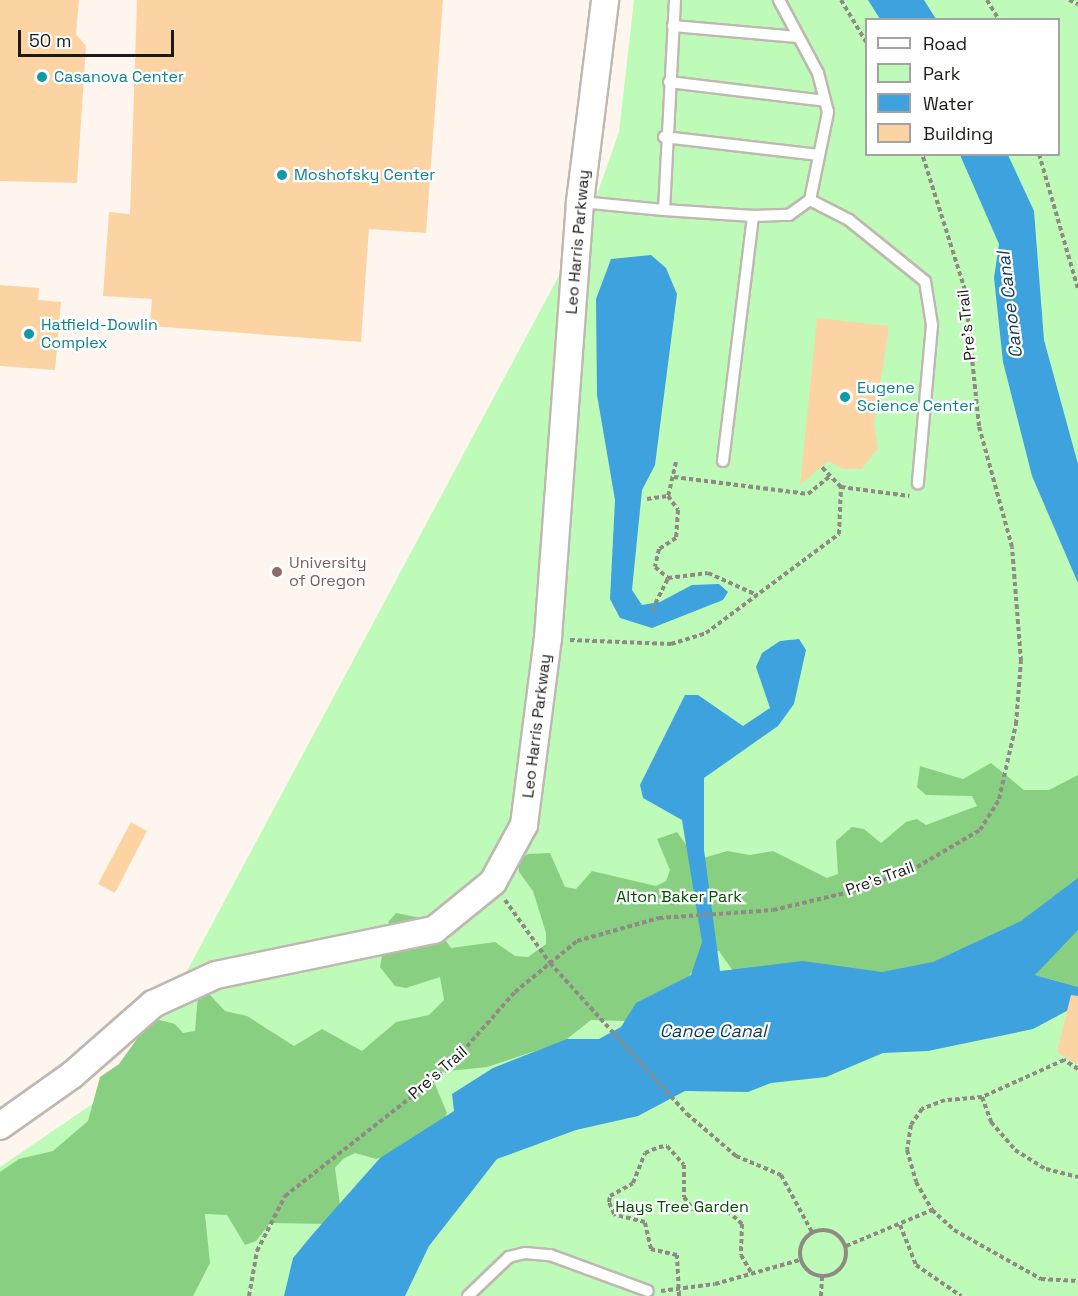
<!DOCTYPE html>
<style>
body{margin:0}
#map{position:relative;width:1078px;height:1296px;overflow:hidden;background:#fef6ee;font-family:"Space Grotesk",sans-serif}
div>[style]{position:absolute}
.green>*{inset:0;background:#bffbb8}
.forest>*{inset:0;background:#89cf82}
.water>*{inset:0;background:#3da2de}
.building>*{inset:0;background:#fcd4a4}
.path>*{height:4px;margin-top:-2px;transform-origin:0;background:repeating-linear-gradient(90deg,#8f8a84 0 4.5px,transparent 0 7.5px)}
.path>.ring{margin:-2px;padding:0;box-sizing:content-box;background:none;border:4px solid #8f8a84;border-radius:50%}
.roads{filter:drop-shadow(2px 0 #bfb8b0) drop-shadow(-2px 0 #bfb8b0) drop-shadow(0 2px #bfb8b0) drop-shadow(0 -2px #bfb8b0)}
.service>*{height:10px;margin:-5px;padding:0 5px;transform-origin:5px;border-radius:5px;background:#fff}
.tertiary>*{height:26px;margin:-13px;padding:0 13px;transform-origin:13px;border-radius:13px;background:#fff}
.dots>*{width:16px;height:16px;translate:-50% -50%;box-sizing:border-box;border:3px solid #fff;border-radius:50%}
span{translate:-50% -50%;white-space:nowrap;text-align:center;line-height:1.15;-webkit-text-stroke:4.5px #fff;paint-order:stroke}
.culture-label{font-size:16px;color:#0d838f}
.left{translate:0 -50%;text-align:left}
.street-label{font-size:16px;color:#1c1a17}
.education-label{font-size:16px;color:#785e54}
.park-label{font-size:16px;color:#004e00}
.water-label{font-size:18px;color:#123b54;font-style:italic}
.legend{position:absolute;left:865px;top:18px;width:195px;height:138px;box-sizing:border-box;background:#fff;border:2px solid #a4a3a2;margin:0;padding:8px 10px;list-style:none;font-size:18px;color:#1c1a17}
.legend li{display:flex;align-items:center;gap:12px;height:30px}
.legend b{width:30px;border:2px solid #a4a3a2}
.scale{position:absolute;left:18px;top:30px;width:156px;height:27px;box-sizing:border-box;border:3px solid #1c1a17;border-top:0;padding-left:8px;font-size:18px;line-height:21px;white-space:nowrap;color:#1c1a17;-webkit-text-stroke:4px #fff;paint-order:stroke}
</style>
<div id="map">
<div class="green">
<i style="clip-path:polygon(evenodd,634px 0,1078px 0,1078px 1296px,0 1296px,0 1167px,107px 1094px,148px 1044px,586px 225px,619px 132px,634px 0,866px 20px,1058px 20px,1058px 154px,866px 154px,866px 20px)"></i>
</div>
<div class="forest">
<i style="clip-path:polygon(991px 763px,1024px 790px,1049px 790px,1078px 775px,1078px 896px,995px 958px,891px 975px,738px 978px,719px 951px,707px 952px,683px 984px,625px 1021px,591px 1020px,563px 1042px,487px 1067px,439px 1072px,434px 1082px,447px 1113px,441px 1125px,391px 1154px,376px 1159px,355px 1153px,343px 1159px,335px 1168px,340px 1205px,328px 1224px,270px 1223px,256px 1241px,245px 1245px,227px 1215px,205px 1214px,210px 1263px,193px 1296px,0 1296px,0 1172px,19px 1159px,53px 1151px,88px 1121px,100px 1077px,119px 1064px,152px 1018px,175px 1024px,183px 1033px,195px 1031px,198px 995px,209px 994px,225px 1011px,247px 1016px,294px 1046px,322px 1029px,362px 1051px,396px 1022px,429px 1015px,444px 1000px,440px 977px,406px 988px,395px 986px,380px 967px,389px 921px,396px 913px,431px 920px,451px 948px,495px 942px,515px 956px,528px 957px,546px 944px,546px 933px,533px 891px,519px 872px,518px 860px,528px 854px,550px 853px,565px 887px,576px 889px,592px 871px,656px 886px,666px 881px,670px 870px,657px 839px,677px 832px,697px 860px,727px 851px,750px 855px,773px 851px,827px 878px,838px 874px,836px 841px,852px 827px,864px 829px,881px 843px,906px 822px,917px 819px,926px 825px,977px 806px,972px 796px,926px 795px,917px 787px,920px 766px,963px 779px)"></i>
<i style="clip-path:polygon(1078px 930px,1078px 987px,1035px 975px,1051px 953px)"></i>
</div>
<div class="water">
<i style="clip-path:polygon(868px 0,924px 0,936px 19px,880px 19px)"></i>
<i style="clip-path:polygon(960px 155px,1008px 155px,1034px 211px,1044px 340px,1078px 464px,1078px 583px,1032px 476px,1003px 362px,994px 278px,999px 244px)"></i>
<i style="clip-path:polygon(651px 255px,666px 268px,677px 294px,655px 465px,642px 490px,632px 590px,642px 605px,660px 602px,692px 585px,719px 584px,728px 592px,723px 600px,652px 628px,620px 618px,610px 599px,615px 500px,597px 395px,596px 299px,611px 259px)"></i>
<i style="clip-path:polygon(799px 639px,806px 650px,794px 704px,778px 726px,704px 778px,704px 850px,720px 971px,803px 961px,882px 972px,933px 962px,1021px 921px,1078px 878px,1078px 930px,1035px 975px,1078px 987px,1078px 1005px,1033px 1029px,928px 1051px,883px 1053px,826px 1077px,771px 1083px,748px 1092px,685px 1091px,638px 1116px,576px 1130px,497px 1159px,429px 1246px,405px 1296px,284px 1296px,293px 1258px,312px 1235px,380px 1158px,454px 1111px,452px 1094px,493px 1068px,567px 1039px,599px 1039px,621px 1027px,636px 1003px,691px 975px,702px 942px,682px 820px,643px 798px,640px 785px,685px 695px,698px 695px,743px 726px,770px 708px,756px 667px,762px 653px,780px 641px)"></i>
</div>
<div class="building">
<i style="clip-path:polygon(0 0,79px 0,76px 34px,86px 46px,77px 183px,0 181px)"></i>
<i style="clip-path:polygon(137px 0,443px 0,426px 233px,369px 229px,361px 342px,150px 326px,152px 299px,103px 296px,109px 212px,130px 214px)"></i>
<i style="clip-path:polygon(0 285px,39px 288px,38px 300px,61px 302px,55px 370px,0 366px)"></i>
<i style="clip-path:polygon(817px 318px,889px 326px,874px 424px,878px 449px,861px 469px,843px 469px,828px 461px,800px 485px)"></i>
<i style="clip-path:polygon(131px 822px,147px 831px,115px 893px,98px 884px)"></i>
<i style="clip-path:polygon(1071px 995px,1078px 996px,1078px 1065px,1057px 1052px)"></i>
</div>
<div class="path">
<i style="left:841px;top:0;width:49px;rotate:59.2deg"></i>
<i style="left:987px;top:0;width:23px;rotate:59deg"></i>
<i style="left:1069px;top:0;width:10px;rotate:24deg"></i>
<i style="left:1039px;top:154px;width:141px;rotate:73.9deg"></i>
<i style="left:676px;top:462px;width:35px;rotate:103deg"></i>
<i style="left:668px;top:496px;width:17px;rotate:54deg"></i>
<i style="left:678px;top:510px;width:28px;rotate:94deg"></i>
<i style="left:676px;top:538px;width:20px;rotate:147deg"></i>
<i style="left:659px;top:549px;width:18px;rotate:103deg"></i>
<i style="left:655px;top:567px;width:17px;rotate:40deg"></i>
<i style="left:668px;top:578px;width:40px;rotate:-7.1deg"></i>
<i style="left:708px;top:573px;width:54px;rotate:24.2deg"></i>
<i style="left:674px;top:477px;width:135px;rotate:7.2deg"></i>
<i style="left:808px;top:494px;width:28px;rotate:-39deg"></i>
<i style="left:841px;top:487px;width:69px;rotate:7.5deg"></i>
<i style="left:647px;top:499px;width:21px;rotate:-8deg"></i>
<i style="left:652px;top:610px;width:36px;rotate:-63deg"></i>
<i style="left:570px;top:640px;width:101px;rotate:2.3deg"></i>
<i style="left:671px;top:644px;width:37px;rotate:-17deg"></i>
<i style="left:706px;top:633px;width:166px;rotate:-36.7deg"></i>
<i style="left:839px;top:534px;width:47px;rotate:-87.6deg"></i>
<i style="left:841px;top:487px;width:28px;rotate:-134deg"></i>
<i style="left:505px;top:900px;width:77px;rotate:54.5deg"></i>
<i style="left:550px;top:963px;width:204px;rotate:47.8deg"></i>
<i style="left:687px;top:1114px;width:65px;rotate:40.6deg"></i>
<i style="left:736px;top:1156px;width:49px;rotate:22.9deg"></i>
<i style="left:781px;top:1175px;width:65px;rotate:61.5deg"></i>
<i style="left:1078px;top:1069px;width:17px;rotate:-147deg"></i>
<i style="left:1064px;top:1060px;width:90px;rotate:155.7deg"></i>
<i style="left:982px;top:1097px;width:37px;rotate:175deg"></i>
<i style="left:945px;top:1100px;width:25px;rotate:159deg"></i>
<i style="left:922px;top:1109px;width:19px;rotate:125deg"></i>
<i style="left:911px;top:1125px;width:25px;rotate:99deg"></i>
<i style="left:907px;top:1150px;width:33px;rotate:74deg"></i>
<i style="left:916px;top:1182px;width:32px;rotate:60deg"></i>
<i style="left:932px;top:1210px;width:30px;rotate:42deg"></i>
<i style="left:954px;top:1230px;width:100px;rotate:29.4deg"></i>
<i style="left:1041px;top:1279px;width:37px;rotate:3deg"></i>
<i style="left:982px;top:1097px;width:27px;rotate:70deg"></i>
<i style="left:991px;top:1122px;width:37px;rotate:49deg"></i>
<i style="left:1015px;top:1150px;width:36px;rotate:32deg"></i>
<i style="left:1046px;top:1169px;width:33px;rotate:14deg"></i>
<i style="left:900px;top:1225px;width:43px;rotate:68.2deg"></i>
<i style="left:916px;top:1265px;width:55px;rotate:34.6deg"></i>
<i class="ring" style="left:800px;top:1230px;width:42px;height:42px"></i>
<i style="left:846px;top:1246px;width:93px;rotate:-22.7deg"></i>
<i style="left:661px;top:1291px;width:54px;rotate:-7.4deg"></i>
<i style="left:715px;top:1284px;width:88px;rotate:-15.8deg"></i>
<i style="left:249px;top:1296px;width:46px;rotate:-79.9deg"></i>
<i style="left:257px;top:1251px;width:62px;rotate:-63deg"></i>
<i style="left:285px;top:1196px;width:206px;rotate:-38.1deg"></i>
<i style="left:447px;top:1069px;width:103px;rotate:-48.6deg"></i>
<i style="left:515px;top:992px;width:80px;rotate:-39.4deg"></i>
<i style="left:577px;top:941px;width:85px;rotate:-15.7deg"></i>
<i style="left:659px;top:918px;width:114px;rotate:-4deg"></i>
<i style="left:773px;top:910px;width:83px;rotate:-13.2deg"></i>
<i style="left:854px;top:891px;width:67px;rotate:-20.9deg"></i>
<i style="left:917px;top:867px;width:73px;rotate:-30.4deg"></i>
<i style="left:980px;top:830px;width:36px;rotate:-58deg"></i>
<i style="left:999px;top:799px;width:77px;rotate:-77.2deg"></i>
<i style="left:1016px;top:724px;width:63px;rotate:-85.5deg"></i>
<i style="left:1021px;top:661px;width:114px;rotate:-94.5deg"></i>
<i style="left:1012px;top:547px;width:125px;rotate:-105.3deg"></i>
<i style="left:979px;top:426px;width:137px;rotate:-95.9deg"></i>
<i style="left:965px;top:290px;width:143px;rotate:-107.5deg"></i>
<i style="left:679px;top:1296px;width:41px;rotate:-92.8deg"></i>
<i style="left:677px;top:1255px;width:27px;rotate:-167deg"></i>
<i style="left:651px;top:1249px;width:28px;rotate:-103deg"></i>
<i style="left:645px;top:1222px;width:32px;rotate:-166deg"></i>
<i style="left:614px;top:1214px;width:13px;rotate:-113deg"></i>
<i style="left:609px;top:1202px;width:6px;rotate:-81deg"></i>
<i style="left:610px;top:1196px;width:26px;rotate:-29deg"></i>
<i style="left:633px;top:1183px;width:32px;rotate:-68deg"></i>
<i style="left:645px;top:1153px;width:15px;rotate:-23deg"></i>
<i style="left:659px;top:1147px;width:8px;rotate:-7deg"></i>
<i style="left:667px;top:1146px;width:25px;rotate:48deg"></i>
<i style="left:684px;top:1165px;width:32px;rotate:90deg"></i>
<i style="left:684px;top:1197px;width:16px;rotate:55deg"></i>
<i style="left:693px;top:1210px;width:29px;rotate:-8deg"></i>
<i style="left:722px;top:1206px;width:27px;rotate:42deg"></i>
<i style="left:742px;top:1224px;width:31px;rotate:92deg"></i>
<i style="left:741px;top:1255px;width:22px;rotate:60deg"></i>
<i style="left:821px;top:1296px;width:19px;rotate:-87deg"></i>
</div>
<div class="roads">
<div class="service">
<i style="left:675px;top:0;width:210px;rotate:93deg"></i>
<i style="left:664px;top:210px;width:89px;rotate:3.9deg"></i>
<i style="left:753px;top:216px;width:36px;rotate:-2deg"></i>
<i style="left:789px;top:215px;width:26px;rotate:-36deg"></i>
<i style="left:810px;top:200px;width:90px;rotate:-78.4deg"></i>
<i style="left:828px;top:112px;width:40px;rotate:-104.4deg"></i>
<i style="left:818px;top:73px;width:83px;rotate:-118.1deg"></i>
<i style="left:673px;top:26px;width:125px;rotate:5deg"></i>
<i style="left:669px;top:82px;width:157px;rotate:6.9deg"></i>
<i style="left:664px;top:137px;width:156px;rotate:6.6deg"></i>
<i style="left:810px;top:200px;width:44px;rotate:27.1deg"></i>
<i style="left:849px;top:220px;width:97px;rotate:38.8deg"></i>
<i style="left:925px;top:281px;width:45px;rotate:81deg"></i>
<i style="left:932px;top:325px;width:159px;rotate:95.1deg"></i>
<i style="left:581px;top:202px;width:83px;rotate:5.5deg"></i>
<i style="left:723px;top:461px;width:247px;rotate:-83deg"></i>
<i style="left:468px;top:1296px;width:57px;rotate:-43.6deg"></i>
<i style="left:509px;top:1257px;width:16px;rotate:-14deg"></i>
<i style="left:525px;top:1253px;width:25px;rotate:5deg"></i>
<i style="left:550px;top:1255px;width:104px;rotate:20.2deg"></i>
</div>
<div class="tertiary">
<i style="left:0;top:1126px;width:88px;rotate:-35.3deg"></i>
<i style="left:72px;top:1075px;width:108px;rotate:-41.2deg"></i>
<i style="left:153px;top:1004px;width:69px;rotate:-24.7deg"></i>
<i style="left:216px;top:975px;width:223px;rotate:-11.7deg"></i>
<i style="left:434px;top:930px;width:76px;rotate:-39.1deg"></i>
<i style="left:493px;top:882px;width:65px;rotate:-61.5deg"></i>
<i style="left:524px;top:825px;width:189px;rotate:-82.7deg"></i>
<i style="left:548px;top:638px;width:437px;rotate:-85.8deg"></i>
<i style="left:580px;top:202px;width:204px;rotate:-82.9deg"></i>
</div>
</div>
<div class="dots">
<i style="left:42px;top:77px;background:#0f9aa8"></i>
<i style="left:282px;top:175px;background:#0f9aa8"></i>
<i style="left:29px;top:334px;background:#0f9aa8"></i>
<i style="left:845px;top:397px;background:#0f9aa8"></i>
<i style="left:277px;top:572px;background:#8d6e63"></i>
</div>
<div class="culture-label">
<span class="left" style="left:54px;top:77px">Casanova Center</span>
<span class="left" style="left:294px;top:175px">Moshofsky Center</span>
<span class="left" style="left:41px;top:334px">Hatfield-Dowlin<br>Complex</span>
<span class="left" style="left:857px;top:397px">Eugene<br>Science Center</span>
</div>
<div class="street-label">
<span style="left:578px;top:242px;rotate:-85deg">Leo Harris Parkway</span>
<span style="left:967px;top:325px;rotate:-96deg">Pre's Trail</span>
<span style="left:537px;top:726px;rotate:-83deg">Leo Harris Parkway</span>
<span style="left:880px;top:879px;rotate:-20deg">Pre's Trail</span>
<span style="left:438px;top:1073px;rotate:-41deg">Pre's Trail</span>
</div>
<div class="education-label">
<span class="left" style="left:289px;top:572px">University<br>of Oregon</span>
</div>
<div class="park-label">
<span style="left:679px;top:897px">Alton Baker Park</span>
<span style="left:682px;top:1207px">Hays Tree Garden</span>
</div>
<div class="water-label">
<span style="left:1010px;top:305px;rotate:-97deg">Canoe Canal</span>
<span style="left:713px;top:1031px">Canoe Canal</span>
</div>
<ul class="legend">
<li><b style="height:8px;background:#fff"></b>Road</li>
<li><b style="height:16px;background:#bffbb8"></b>Park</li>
<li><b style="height:16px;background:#3da2de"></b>Water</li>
<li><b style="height:16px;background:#fcd4a4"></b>Building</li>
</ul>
<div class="scale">50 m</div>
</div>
